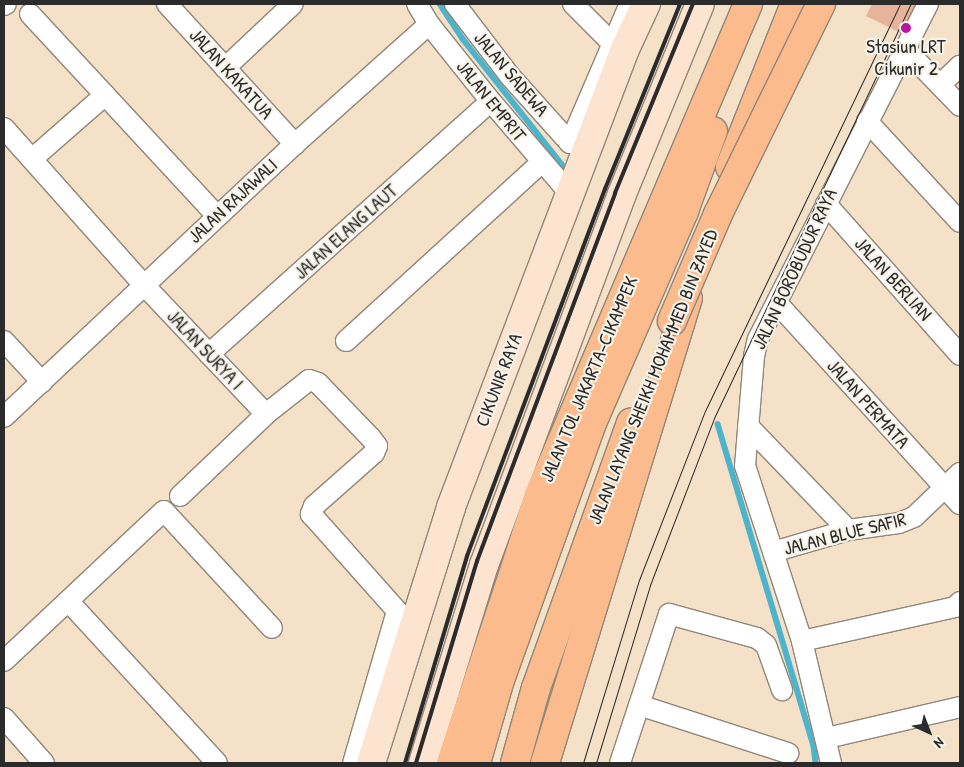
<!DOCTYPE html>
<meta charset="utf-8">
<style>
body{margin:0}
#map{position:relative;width:964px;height:767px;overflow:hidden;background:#f4e1c7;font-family:"Patrick Hand",sans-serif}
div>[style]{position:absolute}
.stream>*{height:5.5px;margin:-2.75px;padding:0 2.75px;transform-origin:2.75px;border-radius:2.75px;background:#4db4cc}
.building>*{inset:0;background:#e5b49b}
.roads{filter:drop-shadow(1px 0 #908679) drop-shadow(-1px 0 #908679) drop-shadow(0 1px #908679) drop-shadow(0 -1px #908679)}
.street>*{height:20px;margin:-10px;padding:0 10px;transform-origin:10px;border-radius:10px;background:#fff}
.secondary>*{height:28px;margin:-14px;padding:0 14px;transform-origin:14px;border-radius:14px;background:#fde4d1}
.highway>*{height:28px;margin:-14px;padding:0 14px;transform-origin:14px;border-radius:14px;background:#fbbb8c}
.tram>*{height:1px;margin:-0.5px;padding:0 0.5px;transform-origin:0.5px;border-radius:0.5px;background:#2b2b2b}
.rail>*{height:4px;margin:-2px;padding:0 2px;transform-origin:2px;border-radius:2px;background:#2b2b2b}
.bridges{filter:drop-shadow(1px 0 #908679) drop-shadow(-1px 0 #908679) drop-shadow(0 1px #908679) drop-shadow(0 -1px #908679)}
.highway-bridge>*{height:28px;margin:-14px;padding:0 14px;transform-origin:14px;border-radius:14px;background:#fbbb8c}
.dots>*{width:14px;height:14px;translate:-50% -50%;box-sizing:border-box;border:2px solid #f7f3e8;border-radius:50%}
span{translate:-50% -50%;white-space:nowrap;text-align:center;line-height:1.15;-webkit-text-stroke:4.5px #f7f3e8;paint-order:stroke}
.poi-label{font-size:19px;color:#2b2b2b}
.street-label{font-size:19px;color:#2b2b2b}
.frame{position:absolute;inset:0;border:5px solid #2b2b2b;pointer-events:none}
.north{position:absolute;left:904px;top:707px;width:50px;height:50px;-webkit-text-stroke:4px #f7f3e8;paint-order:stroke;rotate:137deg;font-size:14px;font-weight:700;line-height:20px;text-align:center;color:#2b2b2b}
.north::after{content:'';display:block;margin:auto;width:18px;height:22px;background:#2b2b2b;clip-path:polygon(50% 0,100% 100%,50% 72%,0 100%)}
</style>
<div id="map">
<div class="stream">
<i style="left:440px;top:4px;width:42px;rotate:56.7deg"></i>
<i style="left:463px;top:39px;width:171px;rotate:51.7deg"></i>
<i style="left:718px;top:424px;width:336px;rotate:73.4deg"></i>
<i style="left:814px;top:746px;width:17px;rotate:83deg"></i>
</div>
<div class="building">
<i style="clip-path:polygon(872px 4px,932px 4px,915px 40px,866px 16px)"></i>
</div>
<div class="roads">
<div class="street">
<i style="left:167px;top:4px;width:190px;rotate:47.6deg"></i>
<i style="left:417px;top:4px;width:23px;rotate:59deg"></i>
<i style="left:429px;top:24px;width:95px;rotate:51.4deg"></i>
<i style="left:488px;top:98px;width:128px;rotate:49.4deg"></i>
<i style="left:455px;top:4px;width:89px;rotate:52.7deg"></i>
<i style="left:509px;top:75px;width:91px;rotate:48.1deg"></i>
<i style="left:570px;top:143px;width:151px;rotate:-66.7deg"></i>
<i style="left:573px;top:4px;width:57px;rotate:45deg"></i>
<i style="left:4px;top:5px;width:2px;rotate:-27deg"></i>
<i style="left:30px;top:14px;width:275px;rotate:47.2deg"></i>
<i style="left:906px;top:50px;width:78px;rotate:46deg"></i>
<i style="left:225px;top:68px;width:93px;rotate:-43.3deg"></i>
<i style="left:940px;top:85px;width:28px;rotate:-44deg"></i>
<i style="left:867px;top:121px;width:137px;rotate:47.4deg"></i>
<i style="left:4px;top:128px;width:208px;rotate:48.3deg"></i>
<i style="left:142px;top:283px;width:180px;rotate:46.6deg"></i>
<i style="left:32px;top:159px;width:97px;rotate:-41.2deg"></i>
<i style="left:826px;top:204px;width:202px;rotate:48.4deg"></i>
<i style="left:777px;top:303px;width:272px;rotate:47.7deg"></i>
<i style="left:4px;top:341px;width:56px;rotate:47.2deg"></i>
<i style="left:346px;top:341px;width:264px;rotate:-42.4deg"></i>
<i style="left:209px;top:354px;width:367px;rotate:-41.9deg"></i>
<i style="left:4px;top:417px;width:399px;rotate:-43.2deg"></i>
<i style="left:295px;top:144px;width:180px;rotate:-41.8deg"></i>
<i style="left:748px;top:426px;width:144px;rotate:46.1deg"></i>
<i style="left:180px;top:496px;width:119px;rotate:-43.6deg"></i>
<i style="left:266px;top:414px;width:55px;rotate:-38.3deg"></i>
<i style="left:309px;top:380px;width:9px;rotate:18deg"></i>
<i style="left:318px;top:383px;width:76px;rotate:46.1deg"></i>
<i style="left:371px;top:438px;width:10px;rotate:53deg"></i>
<i style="left:377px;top:446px;width:8px;rotate:113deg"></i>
<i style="left:374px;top:453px;width:80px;rotate:138.5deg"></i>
<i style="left:314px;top:506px;width:9px;rotate:111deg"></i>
<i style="left:311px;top:514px;width:130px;rotate:48.4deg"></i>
<i style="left:397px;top:611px;width:158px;rotate:106.1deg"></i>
<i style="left:773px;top:552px;width:78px;rotate:-16.3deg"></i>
<i style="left:848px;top:530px;width:51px;rotate:-7.8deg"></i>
<i style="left:899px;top:523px;width:16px;rotate:-22deg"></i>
<i style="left:914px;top:517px;width:64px;rotate:-43.7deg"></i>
<i style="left:70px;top:603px;width:217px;rotate:47.4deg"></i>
<i style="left:802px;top:641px;width:157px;rotate:-12.5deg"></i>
<i style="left:955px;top:607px;width:7px;rotate:-45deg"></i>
<i style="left:4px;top:661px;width:219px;rotate:-43.2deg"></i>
<i style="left:164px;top:511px;width:159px;rotate:47.3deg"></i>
<i style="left:639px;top:705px;width:157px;rotate:17.9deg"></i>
<i style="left:4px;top:718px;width:60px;rotate:48.4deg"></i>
<i style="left:827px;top:738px;width:137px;rotate:-13.1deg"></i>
<i style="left:620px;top:763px;width:157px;rotate:-71.8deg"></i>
<i style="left:669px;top:614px;width:91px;rotate:15.3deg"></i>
<i style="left:757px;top:638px;width:11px;rotate:38deg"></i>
<i style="left:766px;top:645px;width:48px;rotate:70.4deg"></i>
<i style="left:831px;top:763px;width:125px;rotate:-103.4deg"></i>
<i style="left:802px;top:641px;width:184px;rotate:-108deg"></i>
<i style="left:745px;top:466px;width:110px;rotate:-85.3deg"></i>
<i style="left:754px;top:356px;width:17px;rotate:-77deg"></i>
<i style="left:758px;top:339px;width:376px;rotate:-63.1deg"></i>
</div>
<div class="secondary">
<i style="left:371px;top:763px;width:268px;rotate:-72.6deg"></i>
<i style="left:451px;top:507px;width:490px;rotate:-69.2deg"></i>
<i style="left:625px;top:49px;width:50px;rotate:-65deg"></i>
<i style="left:423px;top:763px;width:207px;rotate:-72.9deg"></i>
<i style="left:484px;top:565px;width:396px;rotate:-69.6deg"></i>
<i style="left:622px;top:194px;width:205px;rotate:-67.7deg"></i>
</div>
<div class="highway">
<i style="left:730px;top:167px;width:175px;rotate:-68.3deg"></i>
<i style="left:451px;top:763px;width:282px;rotate:-71.8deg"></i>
<i style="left:539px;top:495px;width:534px;rotate:-66.94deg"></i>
<i style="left:476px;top:763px;width:86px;rotate:-73.9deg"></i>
<i style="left:500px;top:680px;width:273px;rotate:-70.3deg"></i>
<i style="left:592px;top:423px;width:231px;rotate:-66.5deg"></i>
<i style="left:684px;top:211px;width:85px;rotate:-70.1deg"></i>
<i style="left:515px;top:763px;width:78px;rotate:-74.4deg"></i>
<i style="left:536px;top:688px;width:282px;rotate:-70.3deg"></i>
<i style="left:545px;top:763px;width:486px;rotate:-72.9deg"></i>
</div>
</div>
<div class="tram">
<i style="left:583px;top:763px;width:191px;rotate:-73deg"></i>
<i style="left:639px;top:580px;width:181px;rotate:-68.7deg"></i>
<i style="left:705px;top:411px;width:451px;rotate:-64.4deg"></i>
<i style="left:596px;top:763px;width:186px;rotate:-73.1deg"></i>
<i style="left:650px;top:585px;width:179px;rotate:-69deg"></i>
<i style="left:714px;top:418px;width:458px;rotate:-64.6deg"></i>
</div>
<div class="rail">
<i style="left:405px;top:763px;width:216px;rotate:-73.3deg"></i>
<i style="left:467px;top:556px;width:392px;rotate:-69.4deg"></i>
<i style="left:605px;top:189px;width:200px;rotate:-67.9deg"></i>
<i style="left:416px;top:763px;width:211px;rotate:-73.2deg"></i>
<i style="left:477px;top:561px;width:393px;rotate:-69.4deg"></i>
<i style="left:615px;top:193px;width:204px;rotate:-67.6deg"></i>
</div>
<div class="bridges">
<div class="highway-bridge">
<i style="left:672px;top:321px;width:116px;rotate:-66.7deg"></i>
<i style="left:718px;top:214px;width:234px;rotate:-63.9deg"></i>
</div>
</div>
<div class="dots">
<i style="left:906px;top:28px;background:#b5179e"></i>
</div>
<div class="poi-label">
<span style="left:906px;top:58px">Stasiun LRT<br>Cikunir 2</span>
</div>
<div class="street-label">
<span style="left:231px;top:74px;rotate:48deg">JALAN KAKATUA</span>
<span style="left:511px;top:74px;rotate:50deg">JALAN SADEWA</span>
<span style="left:491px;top:101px;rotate:51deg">JALAN EMPRIT</span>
<span style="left:233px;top:201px;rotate:-43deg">JALAN RAJAWALI</span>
<span style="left:346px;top:232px;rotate:-42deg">JALAN ELANG LAUT</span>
<span style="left:795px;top:269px;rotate:-65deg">JALAN BOROBUDUR RAYA</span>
<span style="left:893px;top:279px;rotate:48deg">JALAN BERLIAN</span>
<span style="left:205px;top:350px;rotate:47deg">JALAN SURYA I</span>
<span style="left:653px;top:377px;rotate:-68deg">JALAN LAYANG SHEIKH MOHAMMED BIN ZAYED</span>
<span style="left:589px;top:379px;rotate:-67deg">JALAN TOL JAKARTA–CIKAMPEK</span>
<span style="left:499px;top:380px;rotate:-69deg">CIKUNIR RAYA</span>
<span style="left:868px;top:404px;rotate:48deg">JALAN PERMATA</span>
<span style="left:845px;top:534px;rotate:-14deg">JALAN BLUE SAFIR</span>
</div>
<div class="frame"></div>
<div class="north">N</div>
</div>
